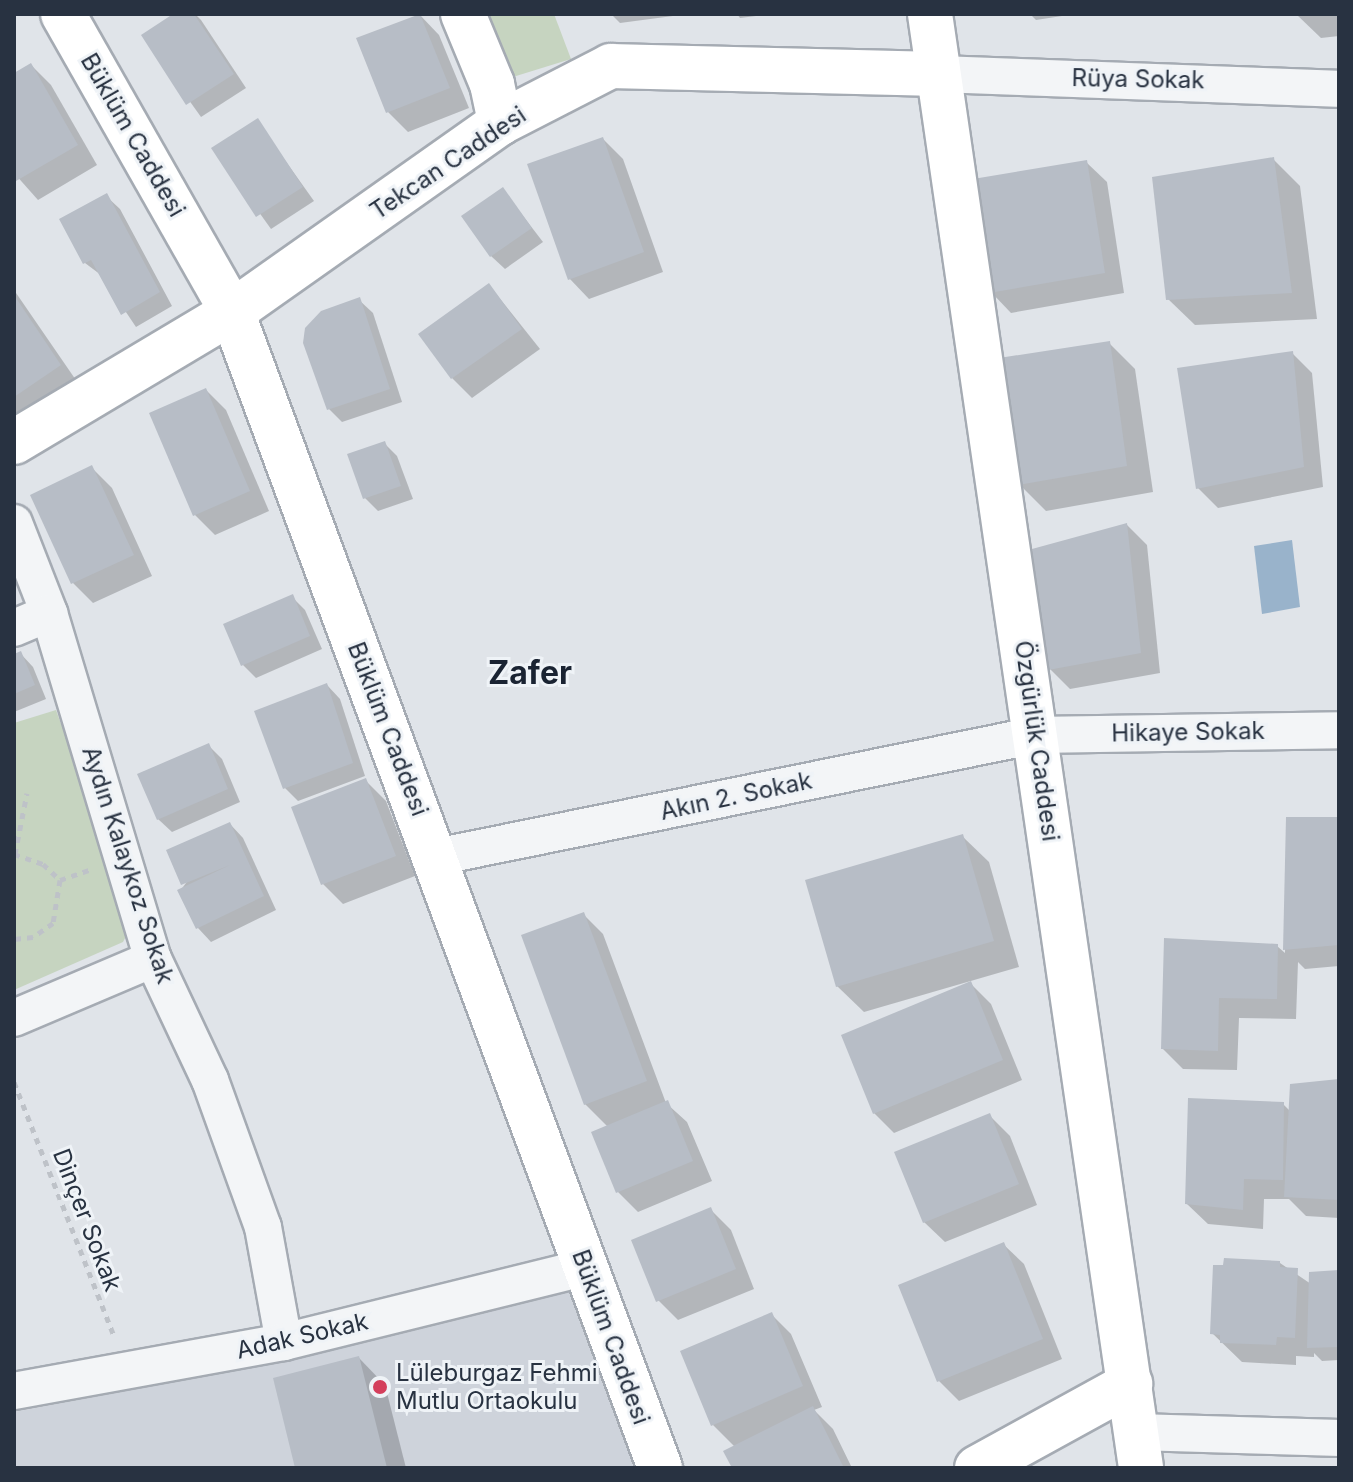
<!DOCTYPE html>
<meta charset="utf-8">
<style>
body{margin:0}
#map{position:relative;width:1353px;height:1482px;overflow:hidden;background:#e0e4e9;font-family:Inter,sans-serif}
div>[style]{position:absolute}
.built>*{inset:0;background:#ced3db}
.green>*{inset:0;background:#c6d4c0}
.water>*{inset:0;background:#99b3cb}
.shadow>*{inset:0;background:#0003}
.building>*{inset:0;background:#b7bdc6}
.path>*{height:5px;margin-top:-2.5px;transform-origin:0;background:repeating-linear-gradient(90deg,#bec2c8 0 6px,transparent 0 12px)}
.roads{filter:drop-shadow(2px 0 #a5abb3) drop-shadow(-2px 0 #a5abb3) drop-shadow(0 2px #a5abb3) drop-shadow(0 -2px #a5abb3)}
.street>*{height:36px;margin:-18px;padding:0 18px;transform-origin:18px;border-radius:18px;background:#f3f5f7}
.secondary>*{height:44px;margin:-22px;padding:0 22px;transform-origin:22px;border-radius:22px;background:#fff}
.dots>*{width:22px;height:22px;translate:-50% -50%;box-sizing:border-box;border:4px solid #eff3f7;border-radius:50%}
span{translate:-50% -50%;white-space:nowrap;text-align:center;line-height:1.15;-webkit-text-stroke:6px #eff3f7;paint-order:stroke}
.street-label{font-size:24px;color:#283241}
.poi-label{font-size:24px;color:#283241}
.left{translate:0 -50%;text-align:left}
.district-label{font-size:32px;color:#1a2332;font-weight:700}
.frame{position:absolute;inset:0;border:16px solid #283241;pointer-events:none}
</style>
<div id="map">
<div class="built">
<i style="clip-path:polygon(573px 1285px,643px 1468px,14px 1468px,14px 1412px,281px 1362px)"></i>
</div>
<div class="green">
<i style="clip-path:polygon(475px 14px,554px 14px,571px 59px,500px 81px)"></i>
<i style="clip-path:polygon(56px 710px,133px 923px,123px 942px,14px 990px,14px 723px)"></i>
</div>
<div class="water">
<i style="clip-path:polygon(1292px 540px,1300px 607px,1262px 614px,1254px 546px)"></i>
</div>
<div class="shadow">
<i style="clip-path:polygon(176px 14px,195px 14px,201px 20px,246px 88px,201px 117px,143px 36px)"></i>
<i style="clip-path:polygon(419px 14px,439px 35px,469px 108px,408px 132px,388px 112px)"></i>
<i style="clip-path:polygon(611px 14px,688px 14px,620px 23px)"></i>
<i style="clip-path:polygon(737px 14px,771px 14px,740px 18px)"></i>
<i style="clip-path:polygon(1030px 14px,1075px 14px,1036px 20px)"></i>
<i style="clip-path:polygon(1296px 14px,1339px 14px,1339px 36px,1321px 38px)"></i>
<i style="clip-path:polygon(31px 65px,51px 85px,97px 165px,38px 200px,14px 173px,14px 75px)"></i>
<i style="clip-path:polygon(257px 121px,314px 201px,271px 229px,214px 149px)"></i>
<i style="clip-path:polygon(603px 139px,623px 159px,663px 272px,589px 299px,569px 278px)"></i>
<i style="clip-path:polygon(1273px 159px,1300px 186px,1317px 319px,1195px 325px,1168px 299px)"></i>
<i style="clip-path:polygon(1086px 162px,1107px 182px,1124px 293px,1011px 313px,991px 292px)"></i>
<i style="clip-path:polygon(503px 190px,543px 242px,505px 269px,491px 256px)"></i>
<i style="clip-path:polygon(106px 196px,120px 209px,172px 306px,136px 327px,101px 275px,85px 263px)"></i>
<i style="clip-path:polygon(489px 285px,540px 349px,472px 398px,452px 378px)"></i>
<i style="clip-path:polygon(14px 290px,80px 386px,14px 423px)"></i>
<i style="clip-path:polygon(359px 300px,373px 313px,402px 402px,342px 422px,329px 409px)"></i>
<i style="clip-path:polygon(1109px 343px,1135px 369px,1153px 492px,1046px 511px,1020px 485px)"></i>
<i style="clip-path:polygon(1292px 353px,1312px 373px,1323px 487px,1218px 508px,1198px 488px)"></i>
<i style="clip-path:polygon(206px 390px,226px 410px,269px 511px,215px 535px,195px 515px)"></i>
<i style="clip-path:polygon(384px 443px,397px 456px,413px 499px,378px 511px,365px 498px)"></i>
<i style="clip-path:polygon(92px 468px,112px 488px,152px 576px,93px 603px,73px 583px)"></i>
<i style="clip-path:polygon(1127px 525px,1147px 545px,1160px 673px,1070px 689px,1050px 669px)"></i>
<i style="clip-path:polygon(292px 597px,305px 610px,322px 649px,256px 678px,243px 665px)"></i>
<i style="clip-path:polygon(20px 653px,33px 667px,46px 699px,14px 712px,14px 656px)"></i>
<i style="clip-path:polygon(327px 685px,340px 699px,365px 776px,298px 801px,285px 788px)"></i>
<i style="clip-path:polygon(208px 745px,222px 759px,240px 802px,172px 832px,158px 819px)"></i>
<i style="clip-path:polygon(366px 781px,386px 801px,415px 876px,343px 904px,323px 884px)"></i>
<i style="clip-path:polygon(1287px 819px,1339px 819px,1339px 966px,1305px 969px,1298px 962px,1296px 1019px,1239px 1018px,1237px 1070px,1183px 1069px,1163px 1049px,1166px 940px,1277px 946px,1285px 953px)"></i>
<i style="clip-path:polygon(230px 824px,243px 838px,276px 910px,211px 942px,198px 928px,180px 891px)"></i>
<i style="clip-path:polygon(962px 836px,989px 862px,1019px 967px,864px 1012px,837px 986px)"></i>
<i style="clip-path:polygon(583px 914px,603px 934px,666px 1103px,687px 1122px,712px 1181px,638px 1212px,618px 1192px,608px 1127px,585px 1104px)"></i>
<i style="clip-path:polygon(969px 982px,991px 1004px,1022px 1080px,894px 1133px,874px 1113px)"></i>
<i style="clip-path:polygon(1339px 1081px,1339px 1218px,1306px 1216px,1289px 1199px,1264px 1199px,1263px 1229px,1208px 1224px,1187px 1204px,1283px 1104px,1290px 1111px)"></i>
<i style="clip-path:polygon(990px 1116px,1010px 1136px,1037px 1205px,945px 1242px,924px 1222px)"></i>
<i style="clip-path:polygon(711px 1210px,731px 1230px,754px 1289px,678px 1320px,658px 1300px)"></i>
<i style="clip-path:polygon(1003px 1244px,1024px 1264px,1062px 1359px,959px 1401px,939px 1381px)"></i>
<i style="clip-path:polygon(1280px 1263px,1311px 1284px,1339px 1272px,1339px 1360px,1322px 1361px,1314px 1353px,1314px 1357px,1296px 1356px,1296px 1365px,1242px 1362px,1212px 1333px)"></i>
<i style="clip-path:polygon(771px 1314px,791px 1334px,822px 1407px,814px 1410px,833px 1429px,852px 1468px,734px 1468px,735px 1447px,713px 1425px)"></i>
<i style="clip-path:polygon(359px 1358px,385px 1385px,406px 1468px,297px 1468px)"></i>
</div>
<div class="building">
<i style="clip-path:polygon(173px 14px,194px 14px,234px 74px,186px 105px,141px 35px)"></i>
<i style="clip-path:polygon(420px 14px,450px 88px,386px 113px,356px 38px)"></i>
<i style="clip-path:polygon(31px 63px,78px 145px,16px 181px,14px 73px)"></i>
<i style="clip-path:polygon(258px 118px,303px 187px,256px 217px,211px 148px)"></i>
<i style="clip-path:polygon(603px 137px,644px 252px,568px 280px,527px 164px)"></i>
<i style="clip-path:polygon(1274px 157px,1292px 293px,1166px 300px,1152px 177px)"></i>
<i style="clip-path:polygon(1087px 160px,1105px 273px,989px 293px,973px 179px)"></i>
<i style="clip-path:polygon(503px 187px,532px 228px,490px 257px,461px 216px)"></i>
<i style="clip-path:polygon(107px 193px,160px 292px,121px 315px,91px 260px,83px 264px,59px 219px)"></i>
<i style="clip-path:polygon(489px 283px,522px 329px,451px 379px,418px 334px)"></i>
<i style="clip-path:polygon(14px 295px,61px 365px,14px 397px)"></i>
<i style="clip-path:polygon(360px 297px,390px 389px,327px 410px,303px 343px,305px 328px,321px 311px)"></i>
<i style="clip-path:polygon(1110px 341px,1127px 466px,1018px 485px,999px 358px)"></i>
<i style="clip-path:polygon(1293px 351px,1304px 467px,1196px 489px,1177px 368px)"></i>
<i style="clip-path:polygon(206px 388px,250px 491px,193px 516px,149px 413px)"></i>
<i style="clip-path:polygon(385px 441px,401px 486px,363px 499px,347px 454px)"></i>
<i style="clip-path:polygon(92px 465px,134px 555px,71px 584px,30px 495px)"></i>
<i style="clip-path:polygon(1127px 523px,1141px 653px,1048px 670px,1032px 549px)"></i>
<i style="clip-path:polygon(293px 594px,310px 636px,241px 666px,223px 624px)"></i>
<i style="clip-path:polygon(21px 651px,35px 685px,14px 694px,14px 654px)"></i>
<i style="clip-path:polygon(327px 683px,353px 763px,283px 789px,254px 711px)"></i>
<i style="clip-path:polygon(209px 743px,228px 789px,157px 820px,137px 774px)"></i>
<i style="clip-path:polygon(366px 778px,396px 856px,321px 885px,291px 807px)"></i>
<i style="clip-path:polygon(1286px 817px,1339px 817px,1339px 945px,1283px 950px)"></i>
<i style="clip-path:polygon(230px 822px,264px 896px,196px 929px,177px 890px,230px 865px,181px 885px,166px 850px)"></i>
<i style="clip-path:polygon(963px 834px,994px 941px,836px 987px,805px 880px)"></i>
<i style="clip-path:polygon(584px 912px,647px 1081px,584px 1105px,521px 935px)"></i>
<i style="clip-path:polygon(1164px 938px,1278px 944px,1277px 999px,1219px 998px,1218px 1051px,1161px 1049px)"></i>
<i style="clip-path:polygon(971px 981px,1003px 1060px,873px 1114px,841px 1035px)"></i>
<i style="clip-path:polygon(1339px 1079px,1339px 1200px,1284px 1197px,1290px 1084px)"></i>
<i style="clip-path:polygon(1188px 1098px,1284px 1102px,1283px 1180px,1244px 1179px,1243px 1210px,1185px 1204px)"></i>
<i style="clip-path:polygon(668px 1100px,693px 1161px,616px 1193px,591px 1132px)"></i>
<i style="clip-path:polygon(990px 1113px,1019px 1184px,923px 1223px,894px 1152px)"></i>
<i style="clip-path:polygon(711px 1207px,736px 1269px,656px 1302px,631px 1240px)"></i>
<i style="clip-path:polygon(1004px 1242px,1043px 1339px,937px 1382px,898px 1285px)"></i>
<i style="clip-path:polygon(1224px 1258px,1280px 1261px,1280px 1267px,1298px 1268px,1295px 1338px,1277px 1337px,1276px 1345px,1220px 1343px,1220px 1335px,1210px 1334px,1213px 1265px,1223px 1265px)"></i>
<i style="clip-path:polygon(1339px 1270px,1339px 1347px,1307px 1348px,1309px 1272px)"></i>
<i style="clip-path:polygon(772px 1312px,803px 1386px,711px 1426px,680px 1351px)"></i>
<i style="clip-path:polygon(359px 1356px,387px 1468px,295px 1468px,273px 1378px)"></i>
<i style="clip-path:polygon(813px 1406px,844px 1468px,732px 1468px,723px 1451px)"></i>
</div>
<div class="path">
<i style="left:14px;top:854px;width:31px;rotate:19deg"></i>
<i style="left:43px;top:864px;width:23px;rotate:43deg"></i>
<i style="left:60px;top:880px;width:44px;rotate:99.2deg"></i>
<i style="left:53px;top:923px;width:24px;rotate:145deg"></i>
<i style="left:33px;top:937px;width:19px;rotate:174deg"></i>
<i style="left:15px;top:854px;width:62px;rotate:-78.9deg"></i>
<i style="left:60px;top:880px;width:34px;rotate:-19deg"></i>
<i style="left:14px;top:1082px;width:275px;rotate:68.5deg"></i>
</div>
<div class="roads">
<div class="street">
<i style="left:937px;top:74px;width:402px;rotate:2.1deg"></i>
<i style="left:14px;top:523px;width:97px;rotate:68.7deg"></i>
<i style="left:49px;top:613px;width:361px;rotate:73.3deg"></i>
<i style="left:153px;top:959px;width:134px;rotate:64.8deg"></i>
<i style="left:210px;top:1080px;width:156px;rotate:70.2deg"></i>
<i style="left:263px;top:1227px;width:117px;rotate:79.7deg"></i>
<i style="left:14px;top:628px;width:38px;rotate:-23deg"></i>
<i style="left:436px;top:857px;width:612px;rotate:-11.49deg"></i>
<i style="left:1036px;top:735px;width:303px;rotate:-0.9deg"></i>
<i style="left:14px;top:1018px;width:151px;rotate:-23deg"></i>
<i style="left:14px;top:1391px;width:274px;rotate:-10.3deg"></i>
<i style="left:284px;top:1342px;width:311px;rotate:-13.9deg"></i>
<i style="left:1137px;top:1432px;width:202px;rotate:1.7deg"></i>
</div>
<div class="secondary">
<i style="left:63px;top:14px;width:343px;rotate:60.4deg"></i>
<i style="left:232px;top:312px;width:1233px;rotate:69.68deg"></i>
<i style="left:463px;top:14px;width:76px;rotate:67.5deg"></i>
<i style="left:492px;top:84px;width:40px;rotate:78deg"></i>
<i style="left:930px;top:14px;width:1469px;rotate:81.74deg"></i>
<i style="left:14px;top:442px;width:254px;rotate:-30.8deg"></i>
<i style="left:232px;top:312px;width:328px;rotate:-35.2deg"></i>
<i style="left:500px;top:123px;width:125px;rotate:-27.2deg"></i>
<i style="left:611px;top:66px;width:326px;rotate:1.4deg"></i>
<i style="left:977px;top:1468px;width:175px;rotate:-28.8deg"></i>
</div>
</div>
<div class="dots">
<i style="left:380px;top:1387px;background:#d43f5c"></i>
</div>
<div class="street-label">
<span style="left:1138px;top:79px;rotate:1deg">Rüya Sokak</span>
<span style="left:133px;top:135px;rotate:60deg">Büklüm Caddesi</span>
<span style="left:448px;top:163px;rotate:-34deg">Tekcan Caddesi</span>
<span style="left:388px;top:729px;rotate:69deg">Büklüm Caddesi</span>
<span style="left:1188px;top:732px;rotate:-1deg">Hikaye Sokak</span>
<span style="left:1037px;top:741px;rotate:82deg">Özgürlük Caddesi</span>
<span style="left:736px;top:796px;rotate:-12deg">Akın 2. Sokak</span>
<span style="left:128px;top:865px;rotate:72deg">Aydın Kalaykoz Sokak</span>
<span style="left:87px;top:1220px;rotate:69deg">Dinçer Sokak</span>
<span style="left:302px;top:1336px;rotate:-13deg">Adak Sokak</span>
<span style="left:611px;top:1337px;rotate:70deg">Büklüm Caddesi</span>
</div>
<div class="poi-label">
<span class="left" style="left:396px;top:1387px">Lüleburgaz Fehmi<br>Mutlu Ortaokulu</span>
</div>
<div class="district-label">
<span style="left:530px;top:673px">Zafer</span>
</div>
<div class="frame"></div>
</div>
